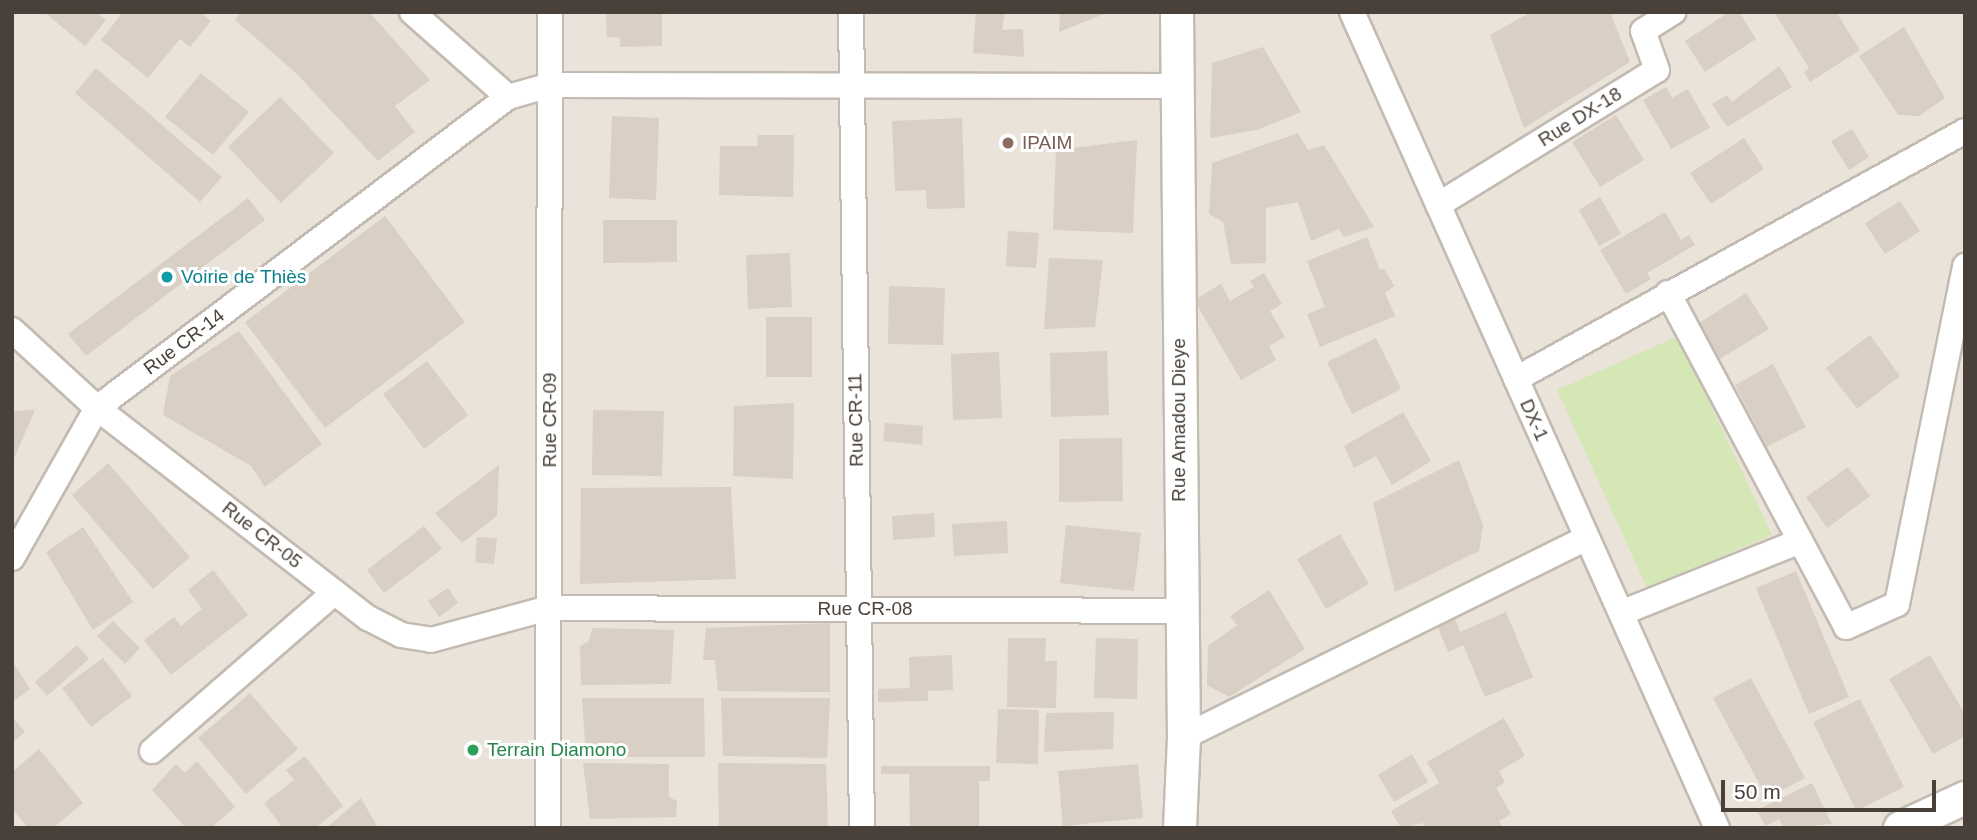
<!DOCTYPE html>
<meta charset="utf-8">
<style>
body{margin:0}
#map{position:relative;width:1977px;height:840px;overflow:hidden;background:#f5f1eb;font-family:Helvetica,sans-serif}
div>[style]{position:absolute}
.residential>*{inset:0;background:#e9e3da}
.green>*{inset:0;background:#d6e7b6}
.building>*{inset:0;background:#d9cfc4}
.roads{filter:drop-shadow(2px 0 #c3bbb1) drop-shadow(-2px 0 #c3bbb1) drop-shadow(0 2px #c3bbb1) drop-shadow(0 -2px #c3bbb1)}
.minor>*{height:24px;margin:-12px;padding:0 12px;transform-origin:12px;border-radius:12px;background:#fff}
.tertiary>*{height:32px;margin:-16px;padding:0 16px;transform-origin:16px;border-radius:16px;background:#fff}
.dots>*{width:19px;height:19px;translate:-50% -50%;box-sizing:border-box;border:4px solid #fff;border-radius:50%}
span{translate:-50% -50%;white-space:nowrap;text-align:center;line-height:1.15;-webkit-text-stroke:6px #fff;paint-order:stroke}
.street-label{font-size:19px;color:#494139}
.education-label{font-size:19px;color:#785e54}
.left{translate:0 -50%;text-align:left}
.culture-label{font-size:19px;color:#0d838f}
.leisure-label{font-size:19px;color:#27864d}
.frame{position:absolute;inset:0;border:14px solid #494139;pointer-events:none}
.scale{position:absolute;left:1721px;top:780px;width:215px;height:32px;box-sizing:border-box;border:4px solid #494139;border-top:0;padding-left:9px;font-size:21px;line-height:24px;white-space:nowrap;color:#494139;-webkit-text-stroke:5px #fff;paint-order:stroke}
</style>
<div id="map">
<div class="residential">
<i style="clip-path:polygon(12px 12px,1965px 12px,1965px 828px,12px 828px)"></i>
</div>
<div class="green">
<i style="clip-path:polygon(1678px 336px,1772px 535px,1647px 588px,1557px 390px)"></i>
</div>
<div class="building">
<i style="clip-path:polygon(44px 12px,96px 12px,106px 20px,85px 46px)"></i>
<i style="clip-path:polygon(123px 12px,200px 12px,211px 21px,190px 47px,180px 39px,148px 78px,101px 40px)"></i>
<i style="clip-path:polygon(241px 12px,369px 12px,430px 80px,395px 106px,415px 132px,378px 161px,297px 74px,235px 20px)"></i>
<i style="clip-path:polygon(606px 12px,662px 12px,662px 46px,620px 47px,620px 38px,607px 37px)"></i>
<i style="clip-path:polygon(976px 12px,1005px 12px,1002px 30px,1023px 29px,1024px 57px,973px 53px)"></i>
<i style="clip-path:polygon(1060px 12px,1109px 12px,1059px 32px)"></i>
<i style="clip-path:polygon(1531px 12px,1610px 12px,1630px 62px,1524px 128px,1490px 35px)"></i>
<i style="clip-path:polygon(1729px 12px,1739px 12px,1756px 39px,1705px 72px,1685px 41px)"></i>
<i style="clip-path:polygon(1781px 12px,1836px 12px,1860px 50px,1810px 82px,1804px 72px,1809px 68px,1776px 15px)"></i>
<i style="clip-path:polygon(1904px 27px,1945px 98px,1919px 116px,1898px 115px,1859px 56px)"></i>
<i style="clip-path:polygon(1263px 47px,1301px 112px,1257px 130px,1210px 138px,1212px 63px)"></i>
<i style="clip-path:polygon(1779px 66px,1792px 87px,1727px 127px,1712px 104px,1727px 95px,1732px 102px)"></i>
<i style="clip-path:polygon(96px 68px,222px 177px,200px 202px,75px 93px)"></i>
<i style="clip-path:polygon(201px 73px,249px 112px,213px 155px,165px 117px)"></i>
<i style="clip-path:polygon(1666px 87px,1672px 98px,1688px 89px,1710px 128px,1671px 149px,1643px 100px)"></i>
<i style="clip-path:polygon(280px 97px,334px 153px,281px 203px,228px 147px)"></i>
<i style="clip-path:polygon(1616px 115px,1644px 160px,1600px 187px,1572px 142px)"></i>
<i style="clip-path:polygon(612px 116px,659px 118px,656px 200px,609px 198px)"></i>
<i style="clip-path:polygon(962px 118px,965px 208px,927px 209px,926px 190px,895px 191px,892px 121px)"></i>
<i style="clip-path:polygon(1852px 129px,1869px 157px,1849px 170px,1831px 141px)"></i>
<i style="clip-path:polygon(1298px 133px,1308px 150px,1324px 145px,1374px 227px,1344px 237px,1339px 229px,1311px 241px,1298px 202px,1266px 208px,1266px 263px,1231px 264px,1223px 222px,1209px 214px,1212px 163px)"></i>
<i style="clip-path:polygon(758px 135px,794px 135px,793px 197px,719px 195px,720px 146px,757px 146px)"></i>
<i style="clip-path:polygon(1744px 138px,1764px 169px,1711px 204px,1690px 173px)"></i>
<i style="clip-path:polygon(1137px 140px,1133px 233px,1053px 230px,1056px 150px)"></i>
<i style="clip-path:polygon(1600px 197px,1621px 234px,1599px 246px,1579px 210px)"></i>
<i style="clip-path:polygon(248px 198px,265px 220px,86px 356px,68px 334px)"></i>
<i style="clip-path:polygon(1900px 201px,1920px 231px,1885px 254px,1865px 223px)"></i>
<i style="clip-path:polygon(1665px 212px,1681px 240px,1689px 235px,1695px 245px,1647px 273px,1651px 279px,1626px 294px,1600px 250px)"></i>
<i style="clip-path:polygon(385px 216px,465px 322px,325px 428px,245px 322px)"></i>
<i style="clip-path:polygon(603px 220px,677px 220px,677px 262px,603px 263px)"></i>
<i style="clip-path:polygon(1008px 231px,1039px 233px,1036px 268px,1006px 266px)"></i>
<i style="clip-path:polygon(1367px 237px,1380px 270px,1384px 268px,1394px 286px,1385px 293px,1395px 316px,1320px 347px,1307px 314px,1325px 307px,1307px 261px)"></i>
<i style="clip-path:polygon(790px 253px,792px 307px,748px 309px,746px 255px)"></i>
<i style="clip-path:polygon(1049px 258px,1103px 260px,1095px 327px,1044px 329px)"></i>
<i style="clip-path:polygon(1264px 273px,1282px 304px,1270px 311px,1285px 337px,1269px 346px,1276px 360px,1241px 380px,1194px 300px,1221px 284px,1230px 301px,1254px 287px,1250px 281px)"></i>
<i style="clip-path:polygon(889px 286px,945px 288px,943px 345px,888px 344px)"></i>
<i style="clip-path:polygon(1746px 293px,1769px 329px,1715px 362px,1693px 327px)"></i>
<i style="clip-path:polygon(766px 317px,812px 317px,812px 377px,766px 377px)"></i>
<i style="clip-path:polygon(239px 331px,322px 444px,265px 487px,251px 466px,163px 415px,170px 376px)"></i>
<i style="clip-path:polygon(1870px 335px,1900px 376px,1857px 409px,1826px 368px)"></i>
<i style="clip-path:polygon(1376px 338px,1401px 389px,1352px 414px,1327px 362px)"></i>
<i style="clip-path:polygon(1107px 351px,1109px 415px,1051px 417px,1050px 353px)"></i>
<i style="clip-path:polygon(999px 352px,1002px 418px,953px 420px,951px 354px)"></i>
<i style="clip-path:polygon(427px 361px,468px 415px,424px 449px,383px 394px)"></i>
<i style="clip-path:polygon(1773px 364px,1806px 427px,1767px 447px,1735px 385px)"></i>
<i style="clip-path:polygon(794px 403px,793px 479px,733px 476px,734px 406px)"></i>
<i style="clip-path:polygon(35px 410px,12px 463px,12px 411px)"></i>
<i style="clip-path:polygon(593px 410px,664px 411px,662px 476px,592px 475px)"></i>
<i style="clip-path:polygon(1403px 412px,1431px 461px,1392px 485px,1376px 456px,1354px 468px,1344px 446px)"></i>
<i style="clip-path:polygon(885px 423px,923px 426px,922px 445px,883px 441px)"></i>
<i style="clip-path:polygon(1122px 438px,1123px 501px,1059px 502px,1059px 439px)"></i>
<i style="clip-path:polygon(1459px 460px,1483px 525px,1479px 551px,1395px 592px,1373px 503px)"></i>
<i style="clip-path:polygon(108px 463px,190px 557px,153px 589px,72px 495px)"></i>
<i style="clip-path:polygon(499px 465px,497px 516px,462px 543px,435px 513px)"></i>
<i style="clip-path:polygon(1848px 467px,1870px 496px,1827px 528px,1806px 497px)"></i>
<i style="clip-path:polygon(731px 487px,736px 579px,580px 584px,581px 488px)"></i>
<i style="clip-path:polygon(934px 513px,935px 537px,893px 540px,892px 516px)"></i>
<i style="clip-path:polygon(1007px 521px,1008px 553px,954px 556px,952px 524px)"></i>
<i style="clip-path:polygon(1066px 525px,1141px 533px,1134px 591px,1060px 583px)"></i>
<i style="clip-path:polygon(424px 526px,442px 549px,384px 593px,367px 570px)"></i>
<i style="clip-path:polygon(83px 527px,133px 602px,93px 630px,46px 552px)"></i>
<i style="clip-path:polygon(1340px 534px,1369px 584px,1326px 609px,1297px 559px)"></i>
<i style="clip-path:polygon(477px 537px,497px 538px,494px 564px,475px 562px)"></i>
<i style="clip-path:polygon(213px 570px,248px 615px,171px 675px,144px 640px,174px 617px,181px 626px,202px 609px,188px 590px)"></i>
<i style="clip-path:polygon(1796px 571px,1849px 697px,1809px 714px,1756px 588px)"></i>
<i style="clip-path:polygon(448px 588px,458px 603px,439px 617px,428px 601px)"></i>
<i style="clip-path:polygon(1269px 590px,1305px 649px,1229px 697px,1207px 685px,1208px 646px,1237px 625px,1230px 616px)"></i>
<i style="clip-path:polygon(1506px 612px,1533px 677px,1485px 697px,1463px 645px,1448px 652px,1437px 625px,1455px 618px,1460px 632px)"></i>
<i style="clip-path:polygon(113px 621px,140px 648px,125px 664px,97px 636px)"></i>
<i style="clip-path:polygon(830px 623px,830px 692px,718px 691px,715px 660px,703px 660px,706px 628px)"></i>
<i style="clip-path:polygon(593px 628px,674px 630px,671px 684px,581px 685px,580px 646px,588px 642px)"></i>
<i style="clip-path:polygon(1008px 638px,1046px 638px,1045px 661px,1057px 661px,1056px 708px,1007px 707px)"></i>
<i style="clip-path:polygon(1096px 638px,1138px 639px,1137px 699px,1094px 698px)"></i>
<i style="clip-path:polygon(77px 645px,89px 659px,47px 696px,35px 682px)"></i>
<i style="clip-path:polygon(952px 655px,953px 690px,928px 691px,928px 701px,878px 702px,878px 689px,910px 688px,909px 657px)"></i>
<i style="clip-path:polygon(1930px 655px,1965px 714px,1965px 736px,1933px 754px,1889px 679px)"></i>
<i style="clip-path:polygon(103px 658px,132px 696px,91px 727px,62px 688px)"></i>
<i style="clip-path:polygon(12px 661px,30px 689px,12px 702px)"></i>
<i style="clip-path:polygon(1751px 678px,1805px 778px,1767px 798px,1713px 698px)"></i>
<i style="clip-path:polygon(250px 693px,298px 749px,246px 794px,198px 738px)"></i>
<i style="clip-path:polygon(582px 698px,704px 698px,705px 757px,586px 757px)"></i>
<i style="clip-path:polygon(721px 698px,830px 698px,827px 758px,723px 756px)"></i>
<i style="clip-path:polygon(1860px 699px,1904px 787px,1856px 811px,1813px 722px)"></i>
<i style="clip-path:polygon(998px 709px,1039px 710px,1038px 764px,996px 763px)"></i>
<i style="clip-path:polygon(1114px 712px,1113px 749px,1044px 752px,1046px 713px)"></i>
<i style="clip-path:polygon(12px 717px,25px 732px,12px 743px)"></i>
<i style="clip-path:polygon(1504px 718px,1525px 756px,1499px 771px,1505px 782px,1496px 788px,1511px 814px,1499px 821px,1503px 828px,1426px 828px,1423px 823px,1401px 828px,1391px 811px,1439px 783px,1427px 762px)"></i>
<i style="clip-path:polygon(39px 749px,83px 803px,53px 828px,28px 828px,12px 809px,12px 772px)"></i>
<i style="clip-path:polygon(1412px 754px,1428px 782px,1394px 802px,1378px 775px)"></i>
<i style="clip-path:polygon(305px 756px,343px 806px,315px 828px,283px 828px,264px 803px,294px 780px,286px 770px)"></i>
<i style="clip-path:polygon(197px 761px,235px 807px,211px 828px,186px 828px,152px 790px,176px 764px,185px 773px)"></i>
<i style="clip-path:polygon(583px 763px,669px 764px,669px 797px,677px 801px,676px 817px,590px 819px)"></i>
<i style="clip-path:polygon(718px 763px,826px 764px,828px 828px,719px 828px)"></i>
<i style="clip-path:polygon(1138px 764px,1143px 818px,1063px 826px,1058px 771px)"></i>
<i style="clip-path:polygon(881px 766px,990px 766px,990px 781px,979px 781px,979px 826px,910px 827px,909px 774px,881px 774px)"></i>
<i style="clip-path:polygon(1812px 783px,1832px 824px,1784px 828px,1779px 819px,1765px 826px,1757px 810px)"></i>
<i style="clip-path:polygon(361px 798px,378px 828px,326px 828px)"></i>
</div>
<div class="roads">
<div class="minor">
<i style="left:412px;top:12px;width:128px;rotate:41.5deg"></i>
<i style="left:851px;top:12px;width:816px;rotate:89.23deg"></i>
<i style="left:1352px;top:12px;width:894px;rotate:65.9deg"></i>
<i style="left:1438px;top:205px;width:257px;rotate:-31.7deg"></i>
<i style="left:1657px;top:70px;width:41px;rotate:-109.7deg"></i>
<i style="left:1643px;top:31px;width:36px;rotate:-32deg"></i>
<i style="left:1668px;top:293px;width:378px;rotate:61.9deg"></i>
<i style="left:1846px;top:627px;width:56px;rotate:-24.3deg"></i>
<i style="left:1897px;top:604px;width:345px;rotate:-78.6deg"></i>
<i style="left:12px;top:330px;width:115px;rotate:42.5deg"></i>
<i style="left:97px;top:408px;width:343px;rotate:37.8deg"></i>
<i style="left:368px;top:618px;width:37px;rotate:27deg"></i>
<i style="left:401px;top:635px;width:30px;rotate:9deg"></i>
<i style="left:431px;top:640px;width:122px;rotate:-15.2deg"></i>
<i style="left:549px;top:608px;width:631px;rotate:0.27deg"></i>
<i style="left:1516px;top:379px;width:513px;rotate:-28.91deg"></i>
<i style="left:12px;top:558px;width:172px;rotate:-60.5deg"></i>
<i style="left:97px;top:408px;width:515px;rotate:-37.11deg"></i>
<i style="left:508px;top:97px;width:44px;rotate:-15.9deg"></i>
<i style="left:550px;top:85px;width:628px;rotate:0.09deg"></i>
<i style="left:1621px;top:613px;width:193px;rotate:-21.9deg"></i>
<i style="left:1184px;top:737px;width:449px;rotate:-26.3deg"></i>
<i style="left:152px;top:751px;width:242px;rotate:-41deg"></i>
<i style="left:548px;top:828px;width:816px;rotate:-89.86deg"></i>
</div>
<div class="tertiary">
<i style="left:1177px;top:12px;width:725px;rotate:89.45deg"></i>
<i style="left:1184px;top:737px;width:91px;rotate:92.5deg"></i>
<i style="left:1900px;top:828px;width:72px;rotate:-24.8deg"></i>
</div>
</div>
<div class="dots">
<i style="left:1008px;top:143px;background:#8d6e63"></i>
<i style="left:167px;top:277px;background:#0f9aa8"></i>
<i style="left:473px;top:750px;background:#2e9e5b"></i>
</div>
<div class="street-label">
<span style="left:1580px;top:117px;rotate:-32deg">Rue DX-18</span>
<span style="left:184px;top:342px;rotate:-37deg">Rue CR-14</span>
<span style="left:550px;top:420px;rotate:-90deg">Rue CR-09</span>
<span style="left:856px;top:420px;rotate:-91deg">Rue CR-11</span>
<span style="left:1179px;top:420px;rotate:-90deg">Rue Amadou Dieye</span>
<span style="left:1534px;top:420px;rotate:66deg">DX-1</span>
<span style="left:262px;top:535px;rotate:38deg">Rue CR-05</span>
<span style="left:865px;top:609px">Rue CR-08</span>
</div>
<div class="education-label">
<span class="left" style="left:1022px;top:143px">IPAIM</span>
</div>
<div class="culture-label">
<span class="left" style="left:181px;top:277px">Voirie de Thiès</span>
</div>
<div class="leisure-label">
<span class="left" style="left:487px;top:750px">Terrain Diamono</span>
</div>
<div class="frame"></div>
<div class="scale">50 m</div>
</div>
